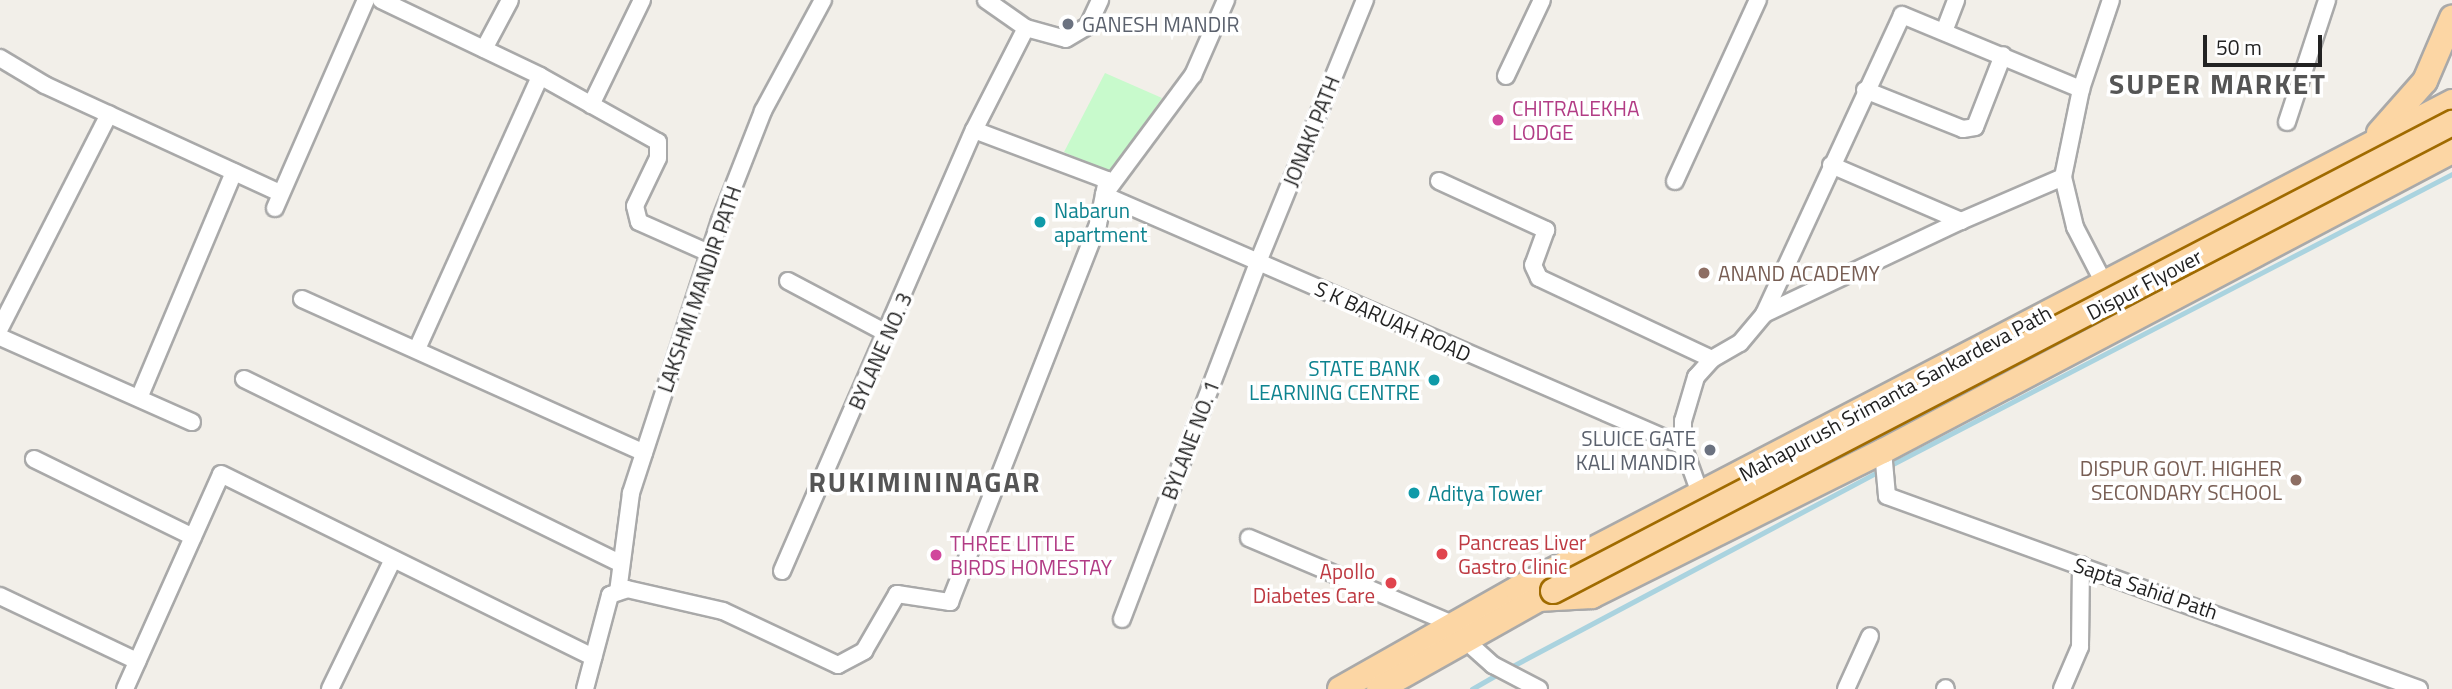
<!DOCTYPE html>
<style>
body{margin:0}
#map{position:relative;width:2452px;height:689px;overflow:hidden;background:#f2efe9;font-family:"Titillium Web",sans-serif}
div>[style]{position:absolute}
.park>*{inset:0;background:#c8facc}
.stream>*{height:4.5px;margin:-2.25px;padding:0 2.25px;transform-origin:2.25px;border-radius:2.25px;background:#aad3df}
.roads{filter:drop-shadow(2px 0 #a9a9a9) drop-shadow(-2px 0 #a9a9a9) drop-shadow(0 2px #a9a9a9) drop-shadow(0 -2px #a9a9a9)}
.street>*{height:16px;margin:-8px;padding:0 8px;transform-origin:8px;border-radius:8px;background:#fff}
.primary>*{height:24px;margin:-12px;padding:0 12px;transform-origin:12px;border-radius:12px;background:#fcd6a4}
.bridges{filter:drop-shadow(2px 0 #a06b00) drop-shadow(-2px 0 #a06b00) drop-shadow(0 2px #a06b00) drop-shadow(0 -2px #a06b00)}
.primary-bridge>*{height:24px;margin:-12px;padding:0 12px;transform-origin:12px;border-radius:12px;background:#fcd6a4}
.dots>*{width:19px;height:19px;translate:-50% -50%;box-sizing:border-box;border:4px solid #fff;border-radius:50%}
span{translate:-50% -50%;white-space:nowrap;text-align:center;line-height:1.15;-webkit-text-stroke:7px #fff;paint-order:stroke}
.worship-label{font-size:21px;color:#5b616d}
.left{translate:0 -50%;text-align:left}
.right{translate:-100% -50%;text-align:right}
.hotel-label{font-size:21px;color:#b23c85}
.street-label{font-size:21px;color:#222}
.culture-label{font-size:21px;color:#0d838f}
.education-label{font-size:21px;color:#785e54}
.health-label{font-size:21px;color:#be3a42}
.district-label{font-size:28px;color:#555;font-weight:700;letter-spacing:2px}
.scale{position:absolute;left:2203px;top:35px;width:119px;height:32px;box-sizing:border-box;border:4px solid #222;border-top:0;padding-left:9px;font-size:21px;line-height:24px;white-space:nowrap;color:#222;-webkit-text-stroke:5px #fff;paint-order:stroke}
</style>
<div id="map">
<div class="park">
<i style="clip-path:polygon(1105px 73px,1162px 98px,1110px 173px,1064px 152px)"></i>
</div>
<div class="stream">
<i style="left:1889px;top:466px;width:634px;rotate:-27.41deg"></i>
<i style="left:1509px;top:668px;width:421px;rotate:-28deg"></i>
<i style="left:1472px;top:689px;width:30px;rotate:-30deg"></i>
</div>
<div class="roads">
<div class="street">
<i style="left:381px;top:0;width:176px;rotate:25.5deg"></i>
<i style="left:540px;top:76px;width:135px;rotate:29.2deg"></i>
<i style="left:658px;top:142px;width:16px;rotate:90deg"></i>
<i style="left:658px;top:158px;width:53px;rotate:115.6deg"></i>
<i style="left:635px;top:206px;width:16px;rotate:76deg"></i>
<i style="left:639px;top:222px;width:77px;rotate:23.9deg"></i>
<i style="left:986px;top:0;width:49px;rotate:35deg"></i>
<i style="left:1226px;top:0;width:82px;rotate:113.7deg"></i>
<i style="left:1193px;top:75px;width:149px;rotate:126.6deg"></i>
<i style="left:1104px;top:195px;width:631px;rotate:23.44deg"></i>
<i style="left:1945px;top:29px;width:31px;rotate:-69deg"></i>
<i style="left:484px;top:49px;width:55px;rotate:-62deg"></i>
<i style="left:0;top:58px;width:52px;rotate:31deg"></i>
<i style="left:45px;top:85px;width:259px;rotate:24.7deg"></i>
<i style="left:1506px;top:76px;width:84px;rotate:-64.7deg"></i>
<i style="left:1865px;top:90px;width:105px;rotate:21.7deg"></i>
<i style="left:1963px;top:129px;width:12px;rotate:-9deg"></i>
<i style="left:1975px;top:127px;width:77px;rotate:-68.7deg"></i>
<i style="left:591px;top:105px;width:117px;rotate:-64.1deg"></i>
<i style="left:2287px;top:122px;width:128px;rotate:-71.8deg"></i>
<i style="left:1831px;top:165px;width:142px;rotate:23.3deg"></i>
<i style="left:1961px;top:221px;width:111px;rotate:-23.3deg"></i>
<i style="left:1439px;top:181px;width:118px;rotate:24.6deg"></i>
<i style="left:1546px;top:230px;width:37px;rotate:110deg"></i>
<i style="left:1533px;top:265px;width:14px;rotate:65deg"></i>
<i style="left:1539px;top:278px;width:191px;rotate:25.1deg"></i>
<i style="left:1675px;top:181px;width:199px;rotate:-65.4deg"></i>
<i style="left:275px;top:208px;width:227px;rotate:-66.4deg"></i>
<i style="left:788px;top:281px;width:113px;rotate:27.9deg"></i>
<i style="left:2104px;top:283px;width:63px;rotate:-117.4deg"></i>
<i style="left:2075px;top:227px;width:51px;rotate:-103.5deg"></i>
<i style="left:2063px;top:177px;width:90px;rotate:-78.4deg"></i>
<i style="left:2081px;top:89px;width:94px;rotate:-71.4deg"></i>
<i style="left:302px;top:299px;width:375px;rotate:24.2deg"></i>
<i style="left:1764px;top:314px;width:218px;rotate:-25.3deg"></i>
<i style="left:0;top:328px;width:240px;rotate:-63deg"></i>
<i style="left:0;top:337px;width:210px;rotate:23.9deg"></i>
<i style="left:417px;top:349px;width:299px;rotate:-65.7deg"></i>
<i style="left:244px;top:379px;width:420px;rotate:26.1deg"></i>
<i style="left:139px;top:398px;width:245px;rotate:-67.2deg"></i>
<i style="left:1883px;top:451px;width:45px;rotate:84.9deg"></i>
<i style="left:1887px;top:496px;width:566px;rotate:19.94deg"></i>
<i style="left:34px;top:459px;width:177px;rotate:26.1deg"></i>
<i style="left:1701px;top:496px;width:53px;rotate:-109.8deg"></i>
<i style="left:1683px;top:446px;width:25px;rotate:-90deg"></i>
<i style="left:1683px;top:421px;width:46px;rotate:-73.5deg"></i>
<i style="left:1696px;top:377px;width:24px;rotate:-48deg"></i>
<i style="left:1712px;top:359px;width:32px;rotate:-30deg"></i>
<i style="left:1740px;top:343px;width:38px;rotate:-50deg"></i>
<i style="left:1764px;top:314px;width:329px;rotate:-65.2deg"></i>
<i style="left:1902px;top:15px;width:194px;rotate:22.5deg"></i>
<i style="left:1249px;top:538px;width:221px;rotate:22.9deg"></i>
<i style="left:782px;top:571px;width:481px;rotate:-66.5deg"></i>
<i style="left:618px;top:592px;width:100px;rotate:-82.5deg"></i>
<i style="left:631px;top:493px;width:286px;rotate:-71.9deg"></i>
<i style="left:720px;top:221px;width:118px;rotate:-68.6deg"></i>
<i style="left:763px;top:111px;width:126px;rotate:-61.6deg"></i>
<i style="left:0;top:596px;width:152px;rotate:25.4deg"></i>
<i style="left:1122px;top:619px;width:382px;rotate:-69.1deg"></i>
<i style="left:1258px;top:262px;width:283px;rotate:-67.8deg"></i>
<i style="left:1465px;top:640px;width:38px;rotate:42deg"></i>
<i style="left:1493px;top:665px;width:52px;rotate:27.6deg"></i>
<i style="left:125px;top:689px;width:235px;rotate:-65.9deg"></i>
<i style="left:221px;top:474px;width:415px;rotate:26.2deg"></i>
<i style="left:330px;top:689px;width:144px;rotate:-64.1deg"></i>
<i style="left:585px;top:689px;width:97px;rotate:-75.1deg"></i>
<i style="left:610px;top:595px;width:18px;rotate:-19deg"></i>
<i style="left:627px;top:589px;width:98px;rotate:12.9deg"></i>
<i style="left:723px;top:611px;width:127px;rotate:25.2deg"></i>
<i style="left:838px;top:665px;width:30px;rotate:-28deg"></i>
<i style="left:864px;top:651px;width:66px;rotate:-59.9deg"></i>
<i style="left:897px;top:594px;width:54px;rotate:8.6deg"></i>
<i style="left:950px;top:602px;width:406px;rotate:-68.6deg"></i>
<i style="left:1098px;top:224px;width:45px;rotate:-78.4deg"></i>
<i style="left:1107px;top:180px;width:142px;rotate:-159.4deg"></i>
<i style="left:974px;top:130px;width:114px;rotate:-63deg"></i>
<i style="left:1026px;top:28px;width:41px;rotate:15.4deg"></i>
<i style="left:1066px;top:39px;width:26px;rotate:-31deg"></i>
<i style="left:1088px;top:26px;width:29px;rotate:-65deg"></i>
<i style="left:1846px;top:689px;width:58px;rotate:-65.6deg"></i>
<i style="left:1945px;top:689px;width:1px;rotate:-45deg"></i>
<i style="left:2062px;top:689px;width:46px;rotate:-66.8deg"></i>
<i style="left:2080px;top:647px;width:82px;rotate:-89.3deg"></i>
</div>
<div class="primary">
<i style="left:2379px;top:133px;width:69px;rotate:-48.5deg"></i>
<i style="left:2425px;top:81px;width:69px;rotate:-66.8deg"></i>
<i style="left:1538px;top:599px;width:54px;rotate:-3.2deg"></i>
<i style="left:1592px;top:596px;width:325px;rotate:-26.5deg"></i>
<i style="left:1883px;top:451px;width:643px;rotate:-27.8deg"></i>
<i style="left:1340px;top:689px;width:203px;rotate:-29.5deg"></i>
<i style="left:1517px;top:589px;width:1054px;rotate:-27.51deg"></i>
<i style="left:1379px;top:689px;width:200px;rotate:-29.4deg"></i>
</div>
</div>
<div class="bridges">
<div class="primary-bridge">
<i style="left:1553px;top:591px;width:1014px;rotate:-27.5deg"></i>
</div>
</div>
<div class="dots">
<i style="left:1068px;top:24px;background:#6b7280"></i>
<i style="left:1498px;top:120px;background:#d1479c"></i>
<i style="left:1040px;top:222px;background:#0f9aa8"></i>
<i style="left:1704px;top:273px;background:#8d6e63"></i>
<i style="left:1434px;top:380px;background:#0f9aa8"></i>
<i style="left:1710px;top:450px;background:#6b7280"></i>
<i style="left:2296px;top:480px;background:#8d6e63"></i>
<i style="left:1414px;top:493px;background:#0f9aa8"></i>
<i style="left:1442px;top:554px;background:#e0444e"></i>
<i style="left:936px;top:555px;background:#d1479c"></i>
<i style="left:1391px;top:583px;background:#e0444e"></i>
</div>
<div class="worship-label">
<span class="left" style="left:1082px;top:24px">GANESH MANDIR</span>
<span class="right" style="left:1696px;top:450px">SLUICE GATE<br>KALI MANDIR</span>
</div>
<div class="hotel-label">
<span class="left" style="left:1512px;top:120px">CHITRALEKHA<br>LODGE</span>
<span class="left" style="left:950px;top:555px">THREE LITTLE<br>BIRDS HOMESTAY</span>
</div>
<div class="street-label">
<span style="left:1311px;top:131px;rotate:-68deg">JONAKI PATH</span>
<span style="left:2144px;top:284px;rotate:-28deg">Dispur Flyover</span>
<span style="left:699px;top:289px;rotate:-71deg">LAKSHMI MANDIR PATH</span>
<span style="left:1393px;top:321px;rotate:24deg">S K BARUAH ROAD</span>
<span style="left:880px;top:351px;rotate:-66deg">BYLANE NO. 3</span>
<span style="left:1895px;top:393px;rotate:-28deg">Mahapurush Srimanta Sankardeva Path</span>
<span style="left:1190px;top:440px;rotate:-69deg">BYLANE NO. 1</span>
<span style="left:2146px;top:588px;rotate:19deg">Sapta Sahid Path</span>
</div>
<div class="culture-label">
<span class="left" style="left:1054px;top:222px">Nabarun<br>apartment</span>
<span class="right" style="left:1420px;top:380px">STATE BANK<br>LEARNING CENTRE</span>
<span class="left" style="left:1428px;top:493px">Aditya Tower</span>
</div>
<div class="education-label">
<span class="left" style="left:1718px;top:273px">ANAND ACADEMY</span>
<span class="right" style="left:2282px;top:480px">DISPUR GOVT. HIGHER<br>SECONDARY SCHOOL</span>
</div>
<div class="health-label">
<span class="left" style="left:1458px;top:554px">Pancreas Liver<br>Gastro Clinic</span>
<span class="right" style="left:1375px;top:583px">Apollo<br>Diabetes Care</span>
</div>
<div class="district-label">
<span style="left:2218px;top:84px">SUPER MARKET</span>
<span style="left:925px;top:482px">RUKIMININAGAR</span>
</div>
<div class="scale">50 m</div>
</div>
